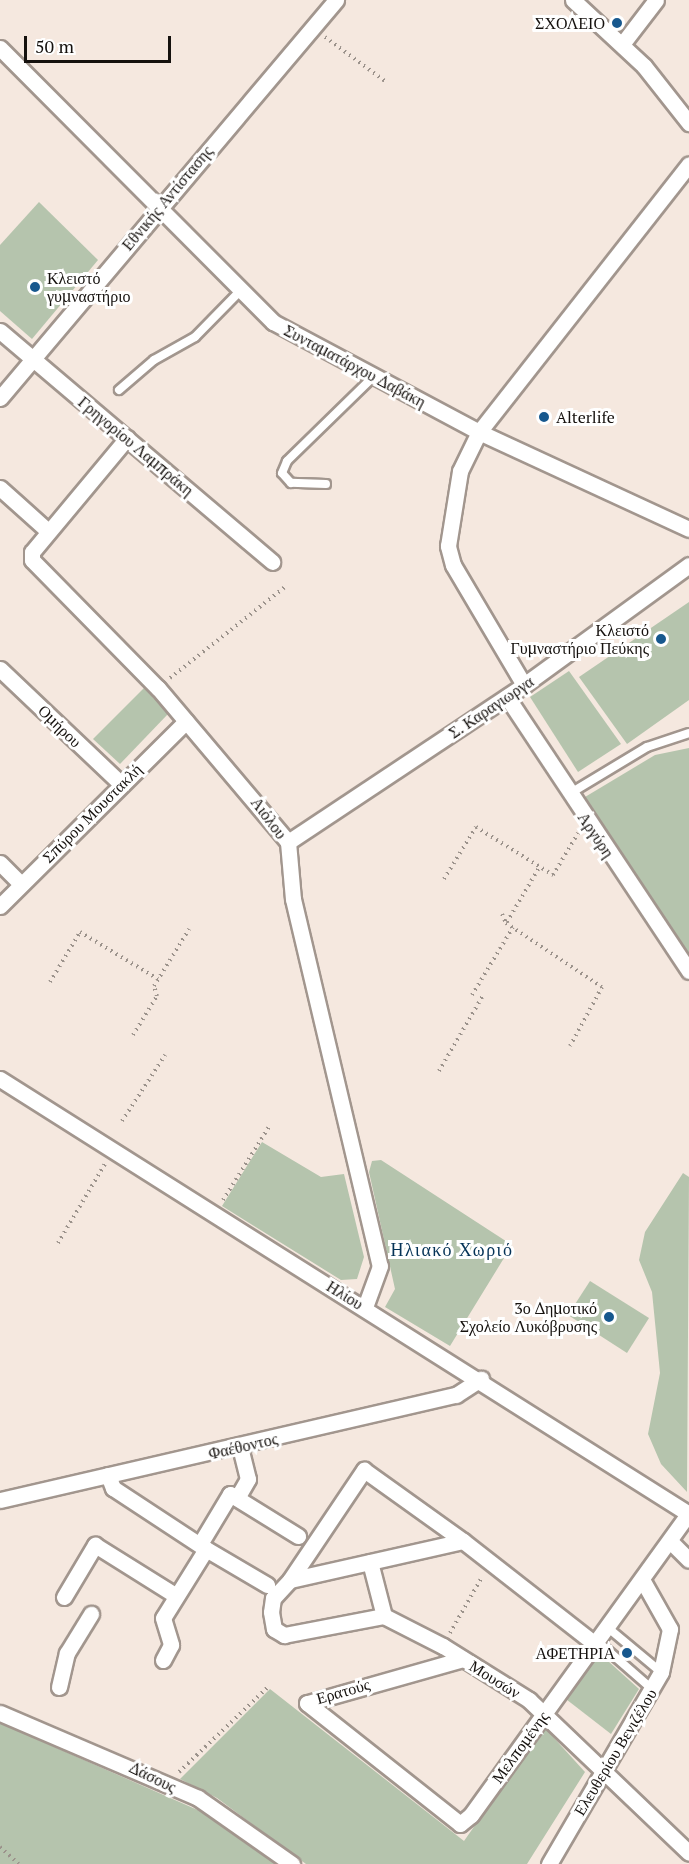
<!DOCTYPE html>
<meta charset="utf-8">
<style>
body{margin:0}
#map{position:relative;width:689px;height:1864px;overflow:hidden;background:#f5e8df;font-family:"PT Serif",serif}
div>[style]{position:absolute}
.green>*{inset:0;background:#b5c4ad}
.path>*{height:4px;margin-top:-2px;transform-origin:0;background:repeating-linear-gradient(90deg,#9b928b 0 1.5px,transparent 0 6px)}
.roads{filter:drop-shadow(2px 0 #a2968e) drop-shadow(-2px 0 #a2968e) drop-shadow(0 2px #a2968e) drop-shadow(0 -2px #a2968e)}
.lane>*{height:8px;margin:-4px;padding:0 4px;transform-origin:4px;border-radius:4px;background:#fff}
.street>*{height:15px;margin:-7.5px;padding:0 7.5px;transform-origin:7.5px;border-radius:7.5px;background:#fff}
.dots>*{width:16px;height:16px;translate:-50% -50%;box-sizing:border-box;border:3px solid #fff;border-radius:50%}
span{translate:-50% -50%;white-space:nowrap;text-align:center;line-height:1.15;-webkit-text-stroke:6px #fff;paint-order:stroke}
.poi-label{font-size:16px;color:#15110e}
.right{translate:-100% -50%;text-align:right}
.left{translate:0 -50%;text-align:left}
.street-label{font-size:16px;color:#15110e}
.neighbourhood-label{font-size:18px;color:#053357;letter-spacing:1.5px}
.scale{position:absolute;left:24px;top:36px;width:147px;height:27px;box-sizing:border-box;border:3px solid #15110e;border-top:0;padding-left:8px;font-size:18px;line-height:21px;white-space:nowrap;color:#15110e;-webkit-text-stroke:4px #fff;paint-order:stroke}
</style>
<div id="map">
<div class="green">
<i style="clip-path:polygon(39px 202px,98px 260px,32px 339px,0 311px,0 245px)"></i>
<i style="clip-path:polygon(689px 602px,689px 700px,627px 744px,579px 677px)"></i>
<i style="clip-path:polygon(569px 671px,621px 744px,578px 772px,530px 697px)"></i>
<i style="clip-path:polygon(145px 687px,168px 714px,120px 764px,93px 739px)"></i>
<i style="clip-path:polygon(689px 748px,689px 954px,585px 797px,655px 755px)"></i>
<i style="clip-path:polygon(262px 1142px,321px 1177px,344px 1174px,364px 1257px,357px 1279px,341px 1280px,222px 1206px)"></i>
<i style="clip-path:polygon(381px 1160px,512px 1245px,450px 1346px,385px 1307px,395px 1289px,369px 1172px,372px 1161px)"></i>
<i style="clip-path:polygon(683px 1173px,689px 1177px,687px 1492px,661px 1464px,648px 1434px,660px 1373px,652px 1292px,639px 1260px,645px 1232px)"></i>
<i style="clip-path:polygon(590px 1281px,649px 1318px,627px 1353px,568px 1315px)"></i>
<i style="clip-path:polygon(598px 1652px,639px 1689px,611px 1734px,562px 1696px)"></i>
<i style="clip-path:polygon(270px 1689px,464px 1841px,544px 1727px,585px 1772px,527px 1864px,306px 1864px,217px 1798px,180px 1779px)"></i>
<i style="clip-path:polygon(0 1723px,209px 1815px,276px 1864px,0 1864px)"></i>
</div>
<div class="path">
<i style="left:325px;top:37px;width:74px;rotate:36.3deg"></i>
<i style="left:170px;top:678px;width:148px;rotate:-38.4deg"></i>
<i style="left:444px;top:879px;width:61px;rotate:-58.4deg"></i>
<i style="left:476px;top:827px;width:91px;rotate:31.9deg"></i>
<i style="left:553px;top:875px;width:49px;rotate:-59.2deg"></i>
<i style="left:502px;top:914px;width:10px;rotate:66deg"></i>
<i style="left:506px;top:923px;width:115px;rotate:33.7deg"></i>
<i style="left:602px;top:987px;width:67px;rotate:118.5deg"></i>
<i style="left:507px;top:922px;width:65px;rotate:-59.5deg"></i>
<i style="left:50px;top:982px;width:58px;rotate:-59deg"></i>
<i style="left:80px;top:932px;width:91px;rotate:31.1deg"></i>
<i style="left:472px;top:995px;width:79px;rotate:-58.9deg"></i>
<i style="left:133px;top:1035px;width:46px;rotate:-58.4deg"></i>
<i style="left:157px;top:996px;width:10px;rotate:-107deg"></i>
<i style="left:154px;top:986px;width:67px;rotate:-58.4deg"></i>
<i style="left:439px;top:1071px;width:86px;rotate:-59.8deg"></i>
<i style="left:122px;top:1121px;width:79px;rotate:-56.9deg"></i>
<i style="left:223px;top:1200px;width:89px;rotate:-57.9deg"></i>
<i style="left:58px;top:1243px;width:92px;rotate:-59.3deg"></i>
<i style="left:450px;top:1633px;width:64px;rotate:-60.3deg"></i>
<i style="left:179px;top:1772px;width:122px;rotate:-43.7deg"></i>
<i style="left:0;top:1847px;width:25px;rotate:42deg"></i>
</div>
<div class="roads">
<div class="lane">
<i style="left:119px;top:390px;width:46px;rotate:-40.6deg"></i>
<i style="left:154px;top:360px;width:47px;rotate:-29.3deg"></i>
<i style="left:195px;top:337px;width:66px;rotate:-45.6deg"></i>
<i style="left:326px;top:484px;width:35px;rotate:-178deg"></i>
<i style="left:291px;top:483px;width:13px;rotate:-132deg"></i>
<i style="left:282px;top:473px;width:13px;rotate:-67deg"></i>
<i style="left:287px;top:461px;width:119px;rotate:-44.3deg"></i>
<i style="left:569px;top:794px;width:91px;rotate:-31.1deg"></i>
<i style="left:647px;top:747px;width:44px;rotate:-18.4deg"></i>
<i style="left:607px;top:1627px;width:70px;rotate:39.8deg"></i>
<i style="left:597px;top:1641px;width:73px;rotate:41.1deg"></i>
</div>
<div class="street">
<i style="left:573px;top:0;width:97px;rotate:42.9deg"></i>
<i style="left:644px;top:66px;width:73px;rotate:51.7deg"></i>
<i style="left:623px;top:43px;width:54px;rotate:-52.5deg"></i>
<i style="left:0;top:48px;width:387px;rotate:45.1deg"></i>
<i style="left:273px;top:322px;width:234px;rotate:28.1deg"></i>
<i style="left:479px;top:432px;width:231px;rotate:24.8deg"></i>
<i style="left:0;top:331px;width:357px;rotate:40.3deg"></i>
<i style="left:0;top:398px;width:521px;rotate:-49.83deg"></i>
<i style="left:127px;top:438px;width:148px;rotate:129.8deg"></i>
<i style="left:32px;top:552px;width:8px;rotate:90deg"></i>
<i style="left:32px;top:560px;width:180px;rotate:45.5deg"></i>
<i style="left:158px;top:688px;width:202px;rotate:49.8deg"></i>
<i style="left:288px;top:842px;width:57px;rotate:85deg"></i>
<i style="left:293px;top:899px;width:377px;rotate:76.7deg"></i>
<i style="left:380px;top:1266px;width:44px;rotate:110.1deg"></i>
<i style="left:0;top:488px;width:64px;rotate:41.9deg"></i>
<i style="left:0;top:669px;width:167px;rotate:43.5deg"></i>
<i style="left:524px;top:685px;width:139px;rotate:-120.6deg"></i>
<i style="left:453px;top:565px;width:20px;rotate:-105deg"></i>
<i style="left:448px;top:546px;width:76px;rotate:-80.9deg"></i>
<i style="left:460px;top:471px;width:43px;rotate:-64deg"></i>
<i style="left:479px;top:432px;width:340px;rotate:-51.9deg"></i>
<i style="left:507px;top:697px;width:329px;rotate:56.4deg"></i>
<i style="left:288px;top:842px;width:283px;rotate:-33.6deg"></i>
<i style="left:524px;top:685px;width:204px;rotate:-36deg"></i>
<i style="left:0;top:863px;width:30px;rotate:45deg"></i>
<i style="left:0;top:906px;width:262px;rotate:-44.8deg"></i>
<i style="left:0;top:1079px;width:815px;rotate:32.27deg"></i>
<i style="left:108px;top:1475px;width:14px;rotate:69deg"></i>
<i style="left:113px;top:1488px;width:111px;rotate:33.3deg"></i>
<i style="left:206px;top:1549px;width:81px;rotate:121.9deg"></i>
<i style="left:163px;top:1618px;width:28px;rotate:73deg"></i>
<i style="left:171px;top:1645px;width:17px;rotate:118deg"></i>
<i style="left:237px;top:1498px;width:22px;rotate:-60deg"></i>
<i style="left:248px;top:1479px;width:32px;rotate:-104deg"></i>
<i style="left:0;top:1500px;width:468px;rotate:-13deg"></i>
<i style="left:456px;top:1395px;width:30px;rotate:-33deg"></i>
<i style="left:671px;top:1542px;width:25px;rotate:45deg"></i>
<i style="left:200px;top:1544px;width:58px;rotate:-59deg"></i>
<i style="left:230px;top:1494px;width:80px;rotate:31.7deg"></i>
<i style="left:206px;top:1549px;width:71px;rotate:30.5deg"></i>
<i style="left:370px;top:1562px;width:56px;rotate:75.5deg"></i>
<i style="left:290px;top:1580px;width:133px;rotate:-56.1deg"></i>
<i style="left:364px;top:1470px;width:122px;rotate:35.6deg"></i>
<i style="left:64px;top:1597px;width:61px;rotate:-59.2deg"></i>
<i style="left:95px;top:1545px;width:94px;rotate:32deg"></i>
<i style="left:595px;top:1644px;width:167px;rotate:-142deg"></i>
<i style="left:463px;top:1541px;width:177px;rotate:167.3deg"></i>
<i style="left:290px;top:1580px;width:25px;rotate:133deg"></i>
<i style="left:273px;top:1598px;width:14px;rotate:98deg"></i>
<i style="left:271px;top:1612px;width:17px;rotate:80deg"></i>
<i style="left:274px;top:1629px;width:12px;rotate:31deg"></i>
<i style="left:284px;top:1635px;width:102px;rotate:-10.8deg"></i>
<i style="left:384px;top:1616px;width:66px;rotate:27deg"></i>
<i style="left:443px;top:1646px;width:102px;rotate:32.1deg"></i>
<i style="left:529px;top:1700px;width:221px;rotate:43.7deg"></i>
<i style="left:463px;top:1659px;width:162px;rotate:164.2deg"></i>
<i style="left:307px;top:1703px;width:195px;rotate:38.3deg"></i>
<i style="left:460px;top:1824px;width:14px;rotate:-39deg"></i>
<i style="left:471px;top:1815px;width:372px;rotate:-54.2deg"></i>
<i style="left:59px;top:1687px;width:35px;rotate:-77deg"></i>
<i style="left:67px;top:1653px;width:46px;rotate:-58.4deg"></i>
<i style="left:0;top:1713px;width:215px;rotate:23.2deg"></i>
<i style="left:198px;top:1798px;width:115px;rotate:35.1deg"></i>
<i style="left:549px;top:1864px;width:222px;rotate:-59.7deg"></i>
<i style="left:661px;top:1672px;width:44px;rotate:-78.2deg"></i>
<i style="left:670px;top:1629px;width:55px;rotate:-119.4deg"></i>
</div>
</div>
<div class="dots">
<i style="left:617px;top:23px;background:#17588e"></i>
<i style="left:35px;top:287px;background:#17588e"></i>
<i style="left:544px;top:417px;background:#17588e"></i>
<i style="left:661px;top:639px;background:#17588e"></i>
<i style="left:609px;top:1317px;background:#17588e"></i>
<i style="left:627px;top:1653px;background:#17588e"></i>
</div>
<div class="poi-label">
<span class="right" style="left:605px;top:23px">ΣΧΟΛΕΙΟ</span>
<span class="left" style="left:47px;top:287px">Κλειστό<br>γυμναστήριο</span>
<span class="left" style="left:556px;top:417px">Alterlife</span>
<span class="right" style="left:649px;top:639px">Κλειστό<br>Γυμναστήριο Πεύκης</span>
<span class="right" style="left:597px;top:1317px">3ο Δημοτικό<br>Σχολείο Λυκόβρυσης</span>
<span class="right" style="left:615px;top:1653px">ΑΦΕΤΗΡΙΑ</span>
</div>
<div class="street-label">
<span style="left:167px;top:198px;rotate:-50deg">Εθνικής Αντίστασης</span>
<span style="left:355px;top:366px;rotate:28deg">Συνταματάρχου Δαβάκη</span>
<span style="left:136px;top:446px;rotate:40deg">Γρηγορίου Λαμπράκη</span>
<span style="left:491px;top:707px;rotate:-34deg">Σ. Καραγιωργα</span>
<span style="left:60px;top:726px;rotate:44deg">Ομήρου</span>
<span style="left:92px;top:813px;rotate:-45deg">Σπύρου Μουστακλή</span>
<span style="left:269px;top:818px;rotate:53deg">Αιόλου</span>
<span style="left:596px;top:835px;rotate:56deg">Αργύρη</span>
<span style="left:345px;top:1295px;rotate:32deg">Ηλίου</span>
<span style="left:243px;top:1446px;rotate:-13deg">Φαέθοντος</span>
<span style="left:495px;top:1679px;rotate:32deg">Μουσών</span>
<span style="left:343px;top:1691px;rotate:-16deg">Ερατούς</span>
<span style="left:520px;top:1747px;rotate:-54deg">Μελπομένης</span>
<span style="left:615px;top:1752px;rotate:-59deg">Ελευθερίου Βενιζέλου</span>
<span style="left:153px;top:1777px;rotate:26deg">Δάσους</span>
</div>
<div class="neighbourhood-label">
<span style="left:452px;top:1249px">Ηλιακό Χωριό</span>
</div>
<div class="scale">50 m</div>
</div>
